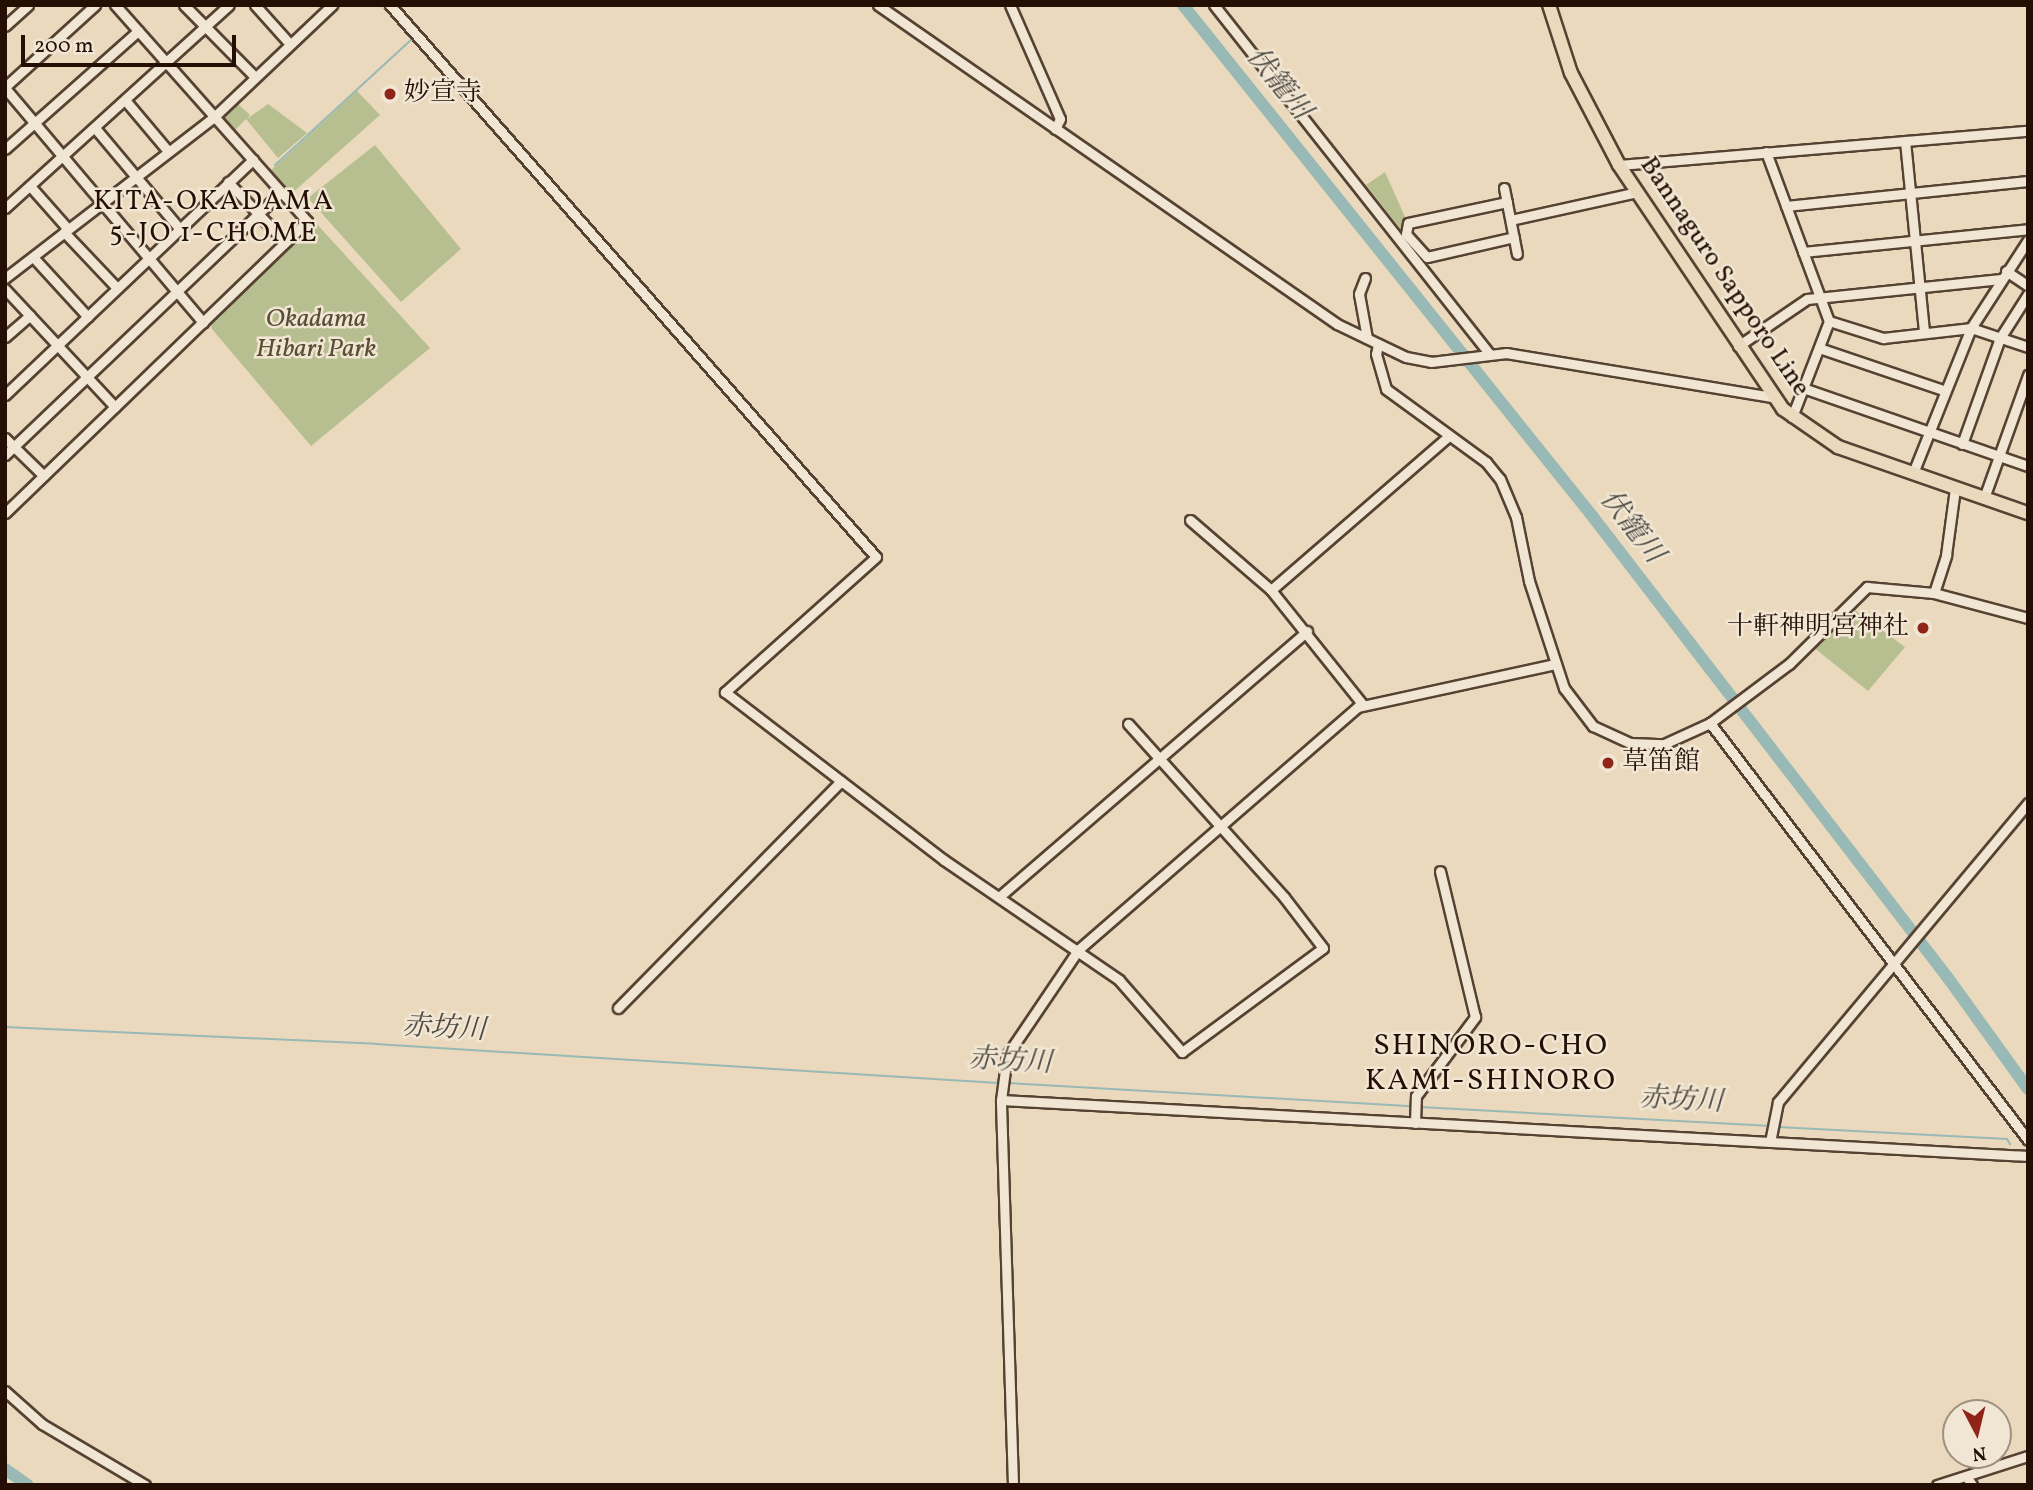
<!DOCTYPE html>
<meta charset="utf-8">
<style>
body{margin:0}
#map{position:relative;width:2033px;height:1490px;overflow:hidden;background:#ead9bc;font-family:Vollkorn,"Noto Serif JP",serif}
div>[style]{position:absolute}
.green>*{inset:0;background:#b7bf90}
.stream>*{height:2px;margin:-1px;padding:0 1px;transform-origin:1px;border-radius:1px;background:#98b9b5}
.river>*{height:12px;margin:-6px;padding:0 6px;transform-origin:6px;border-radius:6px;background:#98b9b5}
.roads{filter:drop-shadow(2px 0 #564232) drop-shadow(-2px 0 #564232) drop-shadow(0 2px #564232) drop-shadow(0 -2px #564232)}
.minor>*{height:9px;margin:-4.5px;padding:0 4.5px;transform-origin:4.5px;border-radius:4.5px;background:#f1e6d3}
.major>*{height:12px;margin:-6px;padding:0 6px;transform-origin:6px;border-radius:6px;background:#ead9bc}
.dots>*{width:19px;height:19px;translate:-50% -50%;box-sizing:border-box;border:4px solid #f1e6d3;border-radius:50%}
span{translate:-50% -50%;white-space:nowrap;text-align:center;line-height:1.15;-webkit-text-stroke:5px #f1e6d3;paint-order:stroke}
.poi-label{font-size:26px;color:#250f04}
.left{translate:0 -50%;text-align:left}
.right{translate:-100% -50%;text-align:right}
.street-label{font-size:26px;color:#250f04}
.park-label{font-size:26px;color:#584d35;font-style:italic}
.water-label{font-size:28px;color:#4d4a42;font-style:italic}
.neighbourhood-label{font-size:28px;color:#250f04;letter-spacing:2px}
.quarter-label{font-size:30px;color:#250f04;letter-spacing:2px}
.frame{position:absolute;inset:0;border:7px solid #250f04;pointer-events:none}
.north{position:absolute;left:1942px;top:1399px;width:70px;height:70px;box-sizing:border-box;background:#f1e6d3;border:2px solid #9f9080;border-radius:50%;rotate:173deg;font-size:19px;font-weight:700;line-height:28px;text-align:center;color:#250f04}
.north::after{content:'';display:block;margin:auto;width:24px;height:32px;background:#8f2418;clip-path:polygon(50% 0,100% 100%,50% 72%,0 100%)}
.scale{position:absolute;left:21px;top:35px;width:215px;height:32px;box-sizing:border-box;border:4px solid #250f04;border-top:0;padding-left:9px;font-size:21px;line-height:24px;white-space:nowrap;color:#250f04;-webkit-text-stroke:5px #f1e6d3;paint-order:stroke}
</style>
<div id="map">
<div class="green">
<i style="clip-path:polygon(357px 91px,380px 115px,290px 195px,269px 172px)"></i>
<i style="clip-path:polygon(235px 101px,250px 115px,247px 119px,268px 104px,307px 133px,278px 158px,246px 119px,232px 133px,219px 117px)"></i>
<i style="clip-path:polygon(375px 145px,461px 249px,401px 302px,308px 198px)"></i>
<i style="clip-path:polygon(1385px 172px,1405px 217px,1404px 233px,1366px 185px)"></i>
<i style="clip-path:polygon(315px 222px,430px 348px,311px 446px,212px 329px,210px 322px)"></i>
<i style="clip-path:polygon(1852px 608px,1905px 647px,1868px 691px,1813px 647px)"></i>
</div>
<div class="stream">
<i style="left:275px;top:165px;width:185px;rotate:-42.6deg"></i>
<i style="left:5px;top:1027px;width:371px;rotate:2.6deg"></i>
<i style="left:376px;top:1044px;width:623px;rotate:3.59deg"></i>
<i style="left:1008px;top:1083px;width:404px;rotate:3.3deg"></i>
<i style="left:1420px;top:1107px;width:352px;rotate:3.1deg"></i>
<i style="left:1776px;top:1127px;width:231px;rotate:3deg"></i>
<i style="left:2007px;top:1139px;width:6px;rotate:59deg"></i>
</div>
<div class="river">
<i style="left:1183px;top:5px;width:656px;rotate:51.31deg"></i>
<i style="left:1593px;top:517px;width:582px;rotate:52.4deg"></i>
<i style="left:1948px;top:978px;width:137px;rotate:54.2deg"></i>
<i style="left:5px;top:1469px;width:28px;rotate:35deg"></i>
</div>
<div class="roads">
<div class="minor">
<i style="left:184px;top:5px;width:101px;rotate:45.4deg"></i>
<i style="left:255px;top:5px;width:52px;rotate:48.1deg"></i>
<i style="left:390px;top:5px;width:735px;rotate:48.64deg"></i>
<i style="left:876px;top:557px;width:203px;rotate:138.2deg"></i>
<i style="left:725px;top:692px;width:276px;rotate:37.5deg"></i>
<i style="left:944px;top:860px;width:212px;rotate:34.4deg"></i>
<i style="left:1119px;top:980px;width:96px;rotate:48.8deg"></i>
<i style="left:1182px;top:1052px;width:175px;rotate:-36.4deg"></i>
<i style="left:1323px;top:948px;width:64px;rotate:-127.4deg"></i>
<i style="left:1284px;top:897px;width:233px;rotate:-132deg"></i>
<i style="left:878px;top:5px;width:559px;rotate:34.8deg"></i>
<i style="left:1337px;top:324px;width:76px;rotate:25.6deg"></i>
<i style="left:1406px;top:357px;width:25px;rotate:11deg"></i>
<i style="left:1431px;top:362px;width:76px;rotate:-6.8deg"></i>
<i style="left:1506px;top:353px;width:271px;rotate:9.4deg"></i>
<i style="left:1010px;top:5px;width:124px;rotate:66.3deg"></i>
<i style="left:1060px;top:119px;width:11px;rotate:117deg"></i>
<i style="left:1214px;top:5px;width:444px;rotate:51.7deg"></i>
<i style="left:5px;top:26px;width:31px;rotate:-42deg"></i>
<i style="left:5px;top:87px;width:122px;rotate:-42.3deg"></i>
<i style="left:5px;top:88px;width:307px;rotate:49.8deg"></i>
<i style="left:125px;top:100px;width:67px;rotate:49.9deg"></i>
<i style="left:95px;top:128px;width:131px;rotate:50deg"></i>
<i style="left:1905px;top:141px;width:192px;rotate:84.3deg"></i>
<i style="left:5px;top:149px;width:178px;rotate:-41.6deg"></i>
<i style="left:1766px;top:152px;width:180px;rotate:69.6deg"></i>
<i style="left:1829px;top:321px;width:103px;rotate:111.1deg"></i>
<i style="left:1619px;top:165px;width:410px;rotate:-4.8deg"></i>
<i style="left:228px;top:182px;width:83px;rotate:46.5deg"></i>
<i style="left:30px;top:186px;width:57px;rotate:48.5deg"></i>
<i style="left:1504px;top:188px;width:67px;rotate:78.9deg"></i>
<i style="left:1507px;top:202px;width:101px;rotate:168deg"></i>
<i style="left:1408px;top:223px;width:11px;rotate:100deg"></i>
<i style="left:1406px;top:234px;width:31px;rotate:48deg"></i>
<i style="left:1427px;top:257px;width:89px;rotate:-12.9deg"></i>
<i style="left:1786px;top:206px;width:243px;rotate:-5.9deg"></i>
<i style="left:5px;top:208px;width:302px;rotate:-42.2deg"></i>
<i style="left:1511px;top:220px;width:129px;rotate:-12.5deg"></i>
<i style="left:64px;top:232px;width:77px;rotate:46.6deg"></i>
<i style="left:1803px;top:252px;width:226px;rotate:-5.8deg"></i>
<i style="left:33px;top:257px;width:81px;rotate:47.5deg"></i>
<i style="left:2006px;top:271px;width:27px;rotate:34deg"></i>
<i style="left:5px;top:278px;width:264px;rotate:-37.6deg"></i>
<i style="left:214px;top:117px;width:163px;rotate:-43.5deg"></i>
<i style="left:1365px;top:278px;width:17px;rotate:111deg"></i>
<i style="left:1359px;top:294px;width:45px;rotate:79.7deg"></i>
<i style="left:5px;top:289px;width:161px;rotate:47deg"></i>
<i style="left:1829px;top:321px;width:57px;rotate:17.5deg"></i>
<i style="left:1883px;top:338px;width:89px;rotate:-6.5deg"></i>
<i style="left:1971px;top:328px;width:60px;rotate:18.4deg"></i>
<i style="left:5px;top:337px;width:33px;rotate:-41deg"></i>
<i style="left:1378px;top:344px;width:10px;rotate:101deg"></i>
<i style="left:1376px;top:354px;width:36px;rotate:74deg"></i>
<i style="left:1386px;top:389px;width:124px;rotate:36.1deg"></i>
<i style="left:1486px;top:462px;width:22px;rotate:51deg"></i>
<i style="left:1500px;top:479px;width:41px;rotate:67.2deg"></i>
<i style="left:1516px;top:517px;width:65px;rotate:78.5deg"></i>
<i style="left:1529px;top:581px;width:113px;rotate:71.9deg"></i>
<i style="left:1564px;top:688px;width:48px;rotate:52.7deg"></i>
<i style="left:1593px;top:726px;width:41px;rotate:24.7deg"></i>
<i style="left:1630px;top:743px;width:34px;rotate:2deg"></i>
<i style="left:1664px;top:744px;width:51px;rotate:-24.5deg"></i>
<i style="left:1710px;top:723px;width:99px;rotate:-36.8deg"></i>
<i style="left:1789px;top:664px;width:110px;rotate:-44.6deg"></i>
<i style="left:1867px;top:587px;width:67px;rotate:5.1deg"></i>
<i style="left:1934px;top:593px;width:40px;rotate:-72deg"></i>
<i style="left:1946px;top:555px;width:68px;rotate:-82.3deg"></i>
<i style="left:1738px;top:346px;width:83px;rotate:-34.3deg"></i>
<i style="left:1807px;top:299px;width:195px;rotate:-5.9deg"></i>
<i style="left:1819px;top:348px;width:131px;rotate:18.7deg"></i>
<i style="left:1803px;top:388px;width:238px;rotate:19.1deg"></i>
<i style="left:5px;top:395px;width:342px;rotate:-43.5deg"></i>
<i style="left:5px;top:438px;width:54px;rotate:44.3deg"></i>
<i style="left:1962px;top:444px;width:113px;rotate:-70.3deg"></i>
<i style="left:2000px;top:338px;width:52px;rotate:-57.5deg"></i>
<i style="left:5px;top:455px;width:381px;rotate:-43.6deg"></i>
<i style="left:1913px;top:473px;width:156px;rotate:-68.2deg"></i>
<i style="left:1971px;top:328px;width:105px;rotate:-57.1deg"></i>
<i style="left:1984px;top:498px;width:131px;rotate:-70.3deg"></i>
<i style="left:5px;top:513px;width:420px;rotate:-44deg"></i>
<i style="left:307px;top:221px;width:289px;rotate:-131.6deg"></i>
<i style="left:1190px;top:520px;width:107px;rotate:40.8deg"></i>
<i style="left:1271px;top:590px;width:235px;rotate:-40.9deg"></i>
<i style="left:1271px;top:590px;width:147px;rotate:51.3deg"></i>
<i style="left:1934px;top:593px;width:97px;rotate:14.9deg"></i>
<i style="left:1710px;top:723px;width:524px;rotate:52.67deg"></i>
<i style="left:999px;top:897px;width:407px;rotate:-40.8deg"></i>
<i style="left:618px;top:1008px;width:318px;rotate:-45.5deg"></i>
<i style="left:1001px;top:1100px;width:1029px;rotate:3.12deg"></i>
<i style="left:1415px;top:1123px;width:27px;rotate:-88deg"></i>
<i style="left:1416px;top:1096px;width:99px;rotate:-53.2deg"></i>
<i style="left:1475px;top:1017px;width:150px;rotate:-103.5deg"></i>
<i style="left:1770px;top:1142px;width:41px;rotate:-78.7deg"></i>
<i style="left:1778px;top:1102px;width:390px;rotate:-50.1deg"></i>
<i style="left:5px;top:1391px;width:50px;rotate:41.7deg"></i>
<i style="left:42px;top:1424px;width:120px;rotate:30.6deg"></i>
<i style="left:1966px;top:1476px;width:11px;rotate:56deg"></i>
<i style="left:1013px;top:1485px;width:385px;rotate:-91.8deg"></i>
<i style="left:1001px;top:1100px;width:45px;rotate:-82.4deg"></i>
<i style="left:1007px;top:1055px;width:127px;rotate:-55.9deg"></i>
<i style="left:1078px;top:950px;width:371px;rotate:-41deg"></i>
<i style="left:1358px;top:707px;width:202px;rotate:-12.3deg"></i>
<i style="left:1937px;top:1485px;width:96px;rotate:-17.7deg"></i>
</div>
<div class="major">
<i style="left:1549px;top:5px;width:71px;rotate:72.1deg"></i>
<i style="left:1571px;top:73px;width:104px;rotate:62.4deg"></i>
<i style="left:1619px;top:165px;width:294px;rotate:56.1deg"></i>
<i style="left:1783px;top:409px;width:67px;rotate:34.6deg"></i>
<i style="left:1838px;top:447px;width:201px;rotate:19.2deg"></i>
</div>
</div>
<div class="dots">
<i style="left:390px;top:94px;background:#8f2418"></i>
<i style="left:1923px;top:628px;background:#8f2418"></i>
<i style="left:1608px;top:763px;background:#8f2418"></i>
</div>
<div class="poi-label">
<span class="left" style="left:404px;top:94px">妙宣寺</span>
<span class="right" style="left:1909px;top:628px">十軒神明宮神社</span>
<span class="left" style="left:1622px;top:763px">草笛館</span>
</div>
<div class="street-label">
<span style="left:1724px;top:277px;rotate:56deg">Bannaguro Sapporo Line</span>
</div>
<div class="park-label">
<span style="left:316px;top:335px">Okadama<br>Hibari Park</span>
</div>
<div class="water-label">
<span style="left:1278px;top:84px;rotate:51deg">伏籠川</span>
<span style="left:1631px;top:527px;rotate:52deg">伏籠川</span>
<span style="left:444px;top:1029px;rotate:3deg">赤坊川</span>
<span style="left:1010px;top:1062px;rotate:3deg">赤坊川</span>
<span style="left:1681px;top:1101px;rotate:3deg">赤坊川</span>
</div>
<div class="neighbourhood-label">
<span style="left:214px;top:218px">KITA-OKADAMA<br>5-JO 1-CHOME</span>
</div>
<div class="quarter-label">
<span style="left:1491px;top:1063px">SHINORO-CHO<br>KAMI-SHINORO</span>
</div>
<div class="frame"></div>
<div class="north">N</div>
<div class="scale">200 m</div>
</div>
